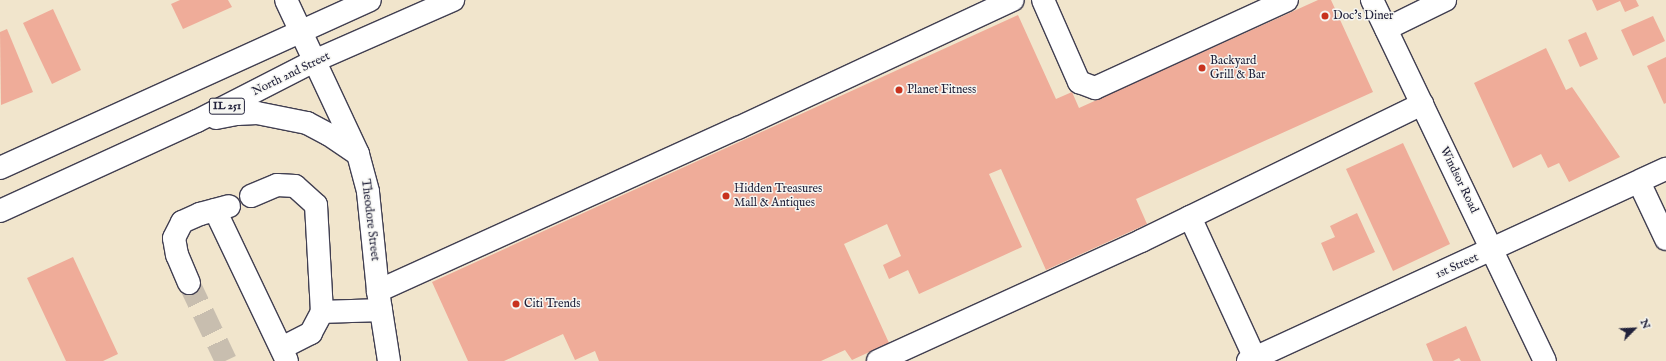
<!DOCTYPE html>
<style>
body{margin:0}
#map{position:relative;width:1666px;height:361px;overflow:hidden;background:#f1e5cc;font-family:"IM FELL English",serif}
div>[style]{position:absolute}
.building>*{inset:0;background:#efac99}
.minor-tunnel>*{height:22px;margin-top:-11px;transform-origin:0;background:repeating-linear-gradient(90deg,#c8beaf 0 22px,transparent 0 33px)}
.roads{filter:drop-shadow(1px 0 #413f51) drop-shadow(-1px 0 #413f51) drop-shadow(0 1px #413f51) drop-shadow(0 -1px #413f51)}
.minor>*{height:22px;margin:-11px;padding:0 11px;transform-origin:11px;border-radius:11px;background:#fff}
.major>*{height:22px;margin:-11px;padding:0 11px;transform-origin:11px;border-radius:11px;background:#fff}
.dots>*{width:11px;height:11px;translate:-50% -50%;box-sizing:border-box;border:2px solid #f6f6f2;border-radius:50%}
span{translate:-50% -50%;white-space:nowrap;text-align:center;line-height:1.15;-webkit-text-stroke:3px #f6f6f2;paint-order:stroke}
.shield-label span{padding:1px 3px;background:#f6f6f2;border:1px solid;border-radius:3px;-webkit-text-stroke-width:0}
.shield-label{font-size:11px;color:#22223b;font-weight:700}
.poi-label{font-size:12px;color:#22223b}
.left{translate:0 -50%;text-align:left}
.street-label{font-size:12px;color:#22223b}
.north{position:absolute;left:1614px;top:309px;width:40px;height:40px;-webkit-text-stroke:3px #f6f6f2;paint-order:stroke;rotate:66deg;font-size:11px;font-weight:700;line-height:16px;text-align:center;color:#22223b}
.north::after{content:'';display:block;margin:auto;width:14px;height:18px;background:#22223b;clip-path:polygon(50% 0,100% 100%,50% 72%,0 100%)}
</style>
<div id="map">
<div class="building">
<i style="clip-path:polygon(180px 0,228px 0,232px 7px,183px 29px,171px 4px)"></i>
<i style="clip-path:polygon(1318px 0,1331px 0,1373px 92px,1136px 199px,1147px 224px,1046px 270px,1001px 169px,989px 174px,1022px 247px,919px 294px,908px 270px,889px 279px,883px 265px,901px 256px,887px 224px,844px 244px,889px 343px,852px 360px,845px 350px,821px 361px,599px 361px,595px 351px,575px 360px,563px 334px,504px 361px,468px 361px,432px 282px,1018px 15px,1056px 99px,1072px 92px,1079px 108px)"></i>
<i style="clip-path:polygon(1592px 0,1636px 0,1639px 6px,1625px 12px,1620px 1px,1597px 11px)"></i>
<i style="clip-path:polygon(53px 9px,81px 70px,52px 84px,23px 23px)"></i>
<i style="clip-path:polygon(1653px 16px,1665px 41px,1633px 56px,1621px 30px)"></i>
<i style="clip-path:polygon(7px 29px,33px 92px,1px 105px,0 32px)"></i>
<i style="clip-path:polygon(1586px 32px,1598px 59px,1580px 67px,1568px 40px)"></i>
<i style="clip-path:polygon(1546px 48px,1566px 90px,1572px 87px,1620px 157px,1569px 182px,1559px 163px,1548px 168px,1541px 154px,1513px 168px,1474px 83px)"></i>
<i style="clip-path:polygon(1666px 57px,1666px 103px,1664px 104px,1647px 66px)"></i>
<i style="clip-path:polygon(1403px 143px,1450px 244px,1393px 271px,1346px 169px)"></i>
<i style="clip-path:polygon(1357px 213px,1375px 252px,1333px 271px,1321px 243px,1335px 237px,1330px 226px)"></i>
<i style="clip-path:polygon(73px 257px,118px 354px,103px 361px,66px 361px,27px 278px)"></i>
<i style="clip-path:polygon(1466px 326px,1481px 361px,1461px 361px,1459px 358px,1453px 361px,1433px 361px,1426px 344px)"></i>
</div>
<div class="minor-tunnel">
<i style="left:189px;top:283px;width:86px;rotate:64.6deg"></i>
</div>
<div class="roads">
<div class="minor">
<i style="left:286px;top:0;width:170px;rotate:64.9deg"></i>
<i style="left:358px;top:154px;width:39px;rotate:75deg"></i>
<i style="left:368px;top:192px;width:100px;rotate:84.2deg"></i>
<i style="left:378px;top:291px;width:71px;rotate:81.1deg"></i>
<i style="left:1043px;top:0;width:90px;rotate:66.3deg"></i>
<i style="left:1079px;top:82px;width:17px;rotate:21deg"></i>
<i style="left:1095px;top:88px;width:211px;rotate:-24.6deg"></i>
<i style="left:1372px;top:0;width:400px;rotate:64.4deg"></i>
<i style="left:1386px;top:29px;width:66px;rotate:-26.2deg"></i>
<i style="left:1639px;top:182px;width:63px;rotate:64.7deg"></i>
<i style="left:251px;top:196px;width:28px;rotate:-23deg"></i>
<i style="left:277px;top:185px;width:18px;rotate:3deg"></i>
<i style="left:295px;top:186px;width:28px;rotate:42deg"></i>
<i style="left:316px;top:205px;width:107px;rotate:86.8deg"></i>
<i style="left:322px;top:312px;width:24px;rotate:118deg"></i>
<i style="left:311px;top:333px;width:33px;rotate:153deg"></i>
<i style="left:215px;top:210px;width:167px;rotate:64.5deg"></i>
<i style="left:1190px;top:217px;width:155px;rotate:65.3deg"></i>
<i style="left:189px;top:283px;width:30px;rotate:-113deg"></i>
<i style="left:177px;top:255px;width:17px;rotate:-100deg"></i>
<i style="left:174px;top:238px;width:18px;rotate:-63deg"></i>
<i style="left:182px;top:222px;width:20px;rotate:-24deg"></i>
<i style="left:200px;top:214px;width:30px;rotate:-15deg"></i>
<i style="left:378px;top:291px;width:395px;rotate:-24.4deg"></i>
<i style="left:738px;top:128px;width:303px;rotate:-25deg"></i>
<i style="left:322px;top:312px;width:59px;rotate:-1.9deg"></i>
<i style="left:878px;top:361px;width:289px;rotate:-24.5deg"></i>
<i style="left:1141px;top:241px;width:313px;rotate:-26deg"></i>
<i style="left:1248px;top:361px;width:460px;rotate:-24.7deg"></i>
</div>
<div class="major">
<i style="left:216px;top:118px;width:21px;rotate:-11deg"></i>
<i style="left:237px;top:114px;width:20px;rotate:-3deg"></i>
<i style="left:257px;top:113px;width:51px;rotate:11.3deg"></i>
<i style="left:307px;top:123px;width:24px;rotate:28deg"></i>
<i style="left:328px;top:134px;width:36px;rotate:34deg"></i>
<i style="left:0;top:168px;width:406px;rotate:-24.4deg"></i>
<i style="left:0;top:211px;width:217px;rotate:-24.6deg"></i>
<i style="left:197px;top:121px;width:131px;rotate:-27.1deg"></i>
<i style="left:314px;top:61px;width:152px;rotate:-23.7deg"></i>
</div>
</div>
<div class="dots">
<i style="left:1325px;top:16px;background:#c8321e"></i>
<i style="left:1202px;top:68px;background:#c8321e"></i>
<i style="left:899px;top:90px;background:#c8321e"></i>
<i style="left:726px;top:196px;background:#c8321e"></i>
<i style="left:516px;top:304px;background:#c8321e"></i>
</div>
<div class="shield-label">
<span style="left:227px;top:106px">IL 251</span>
</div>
<div class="poi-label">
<span class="left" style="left:1333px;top:16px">Doc's Diner</span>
<span class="left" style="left:1210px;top:68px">Backyard<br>Grill &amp; Bar</span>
<span class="left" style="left:907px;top:90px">Planet Fitness</span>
<span class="left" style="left:734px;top:196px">Hidden Treasures<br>Mall &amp; Antiques</span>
<span class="left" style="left:524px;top:304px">Citi Trends</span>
</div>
<div class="street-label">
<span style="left:291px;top:74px;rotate:-26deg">North 2nd Street</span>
<span style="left:1459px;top:180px;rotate:64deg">Windsor Road</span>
<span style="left:370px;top:220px;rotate:83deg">Theodore Street</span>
<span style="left:1457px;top:266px;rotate:-24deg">1st Street</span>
</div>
<div class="north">N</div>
</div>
